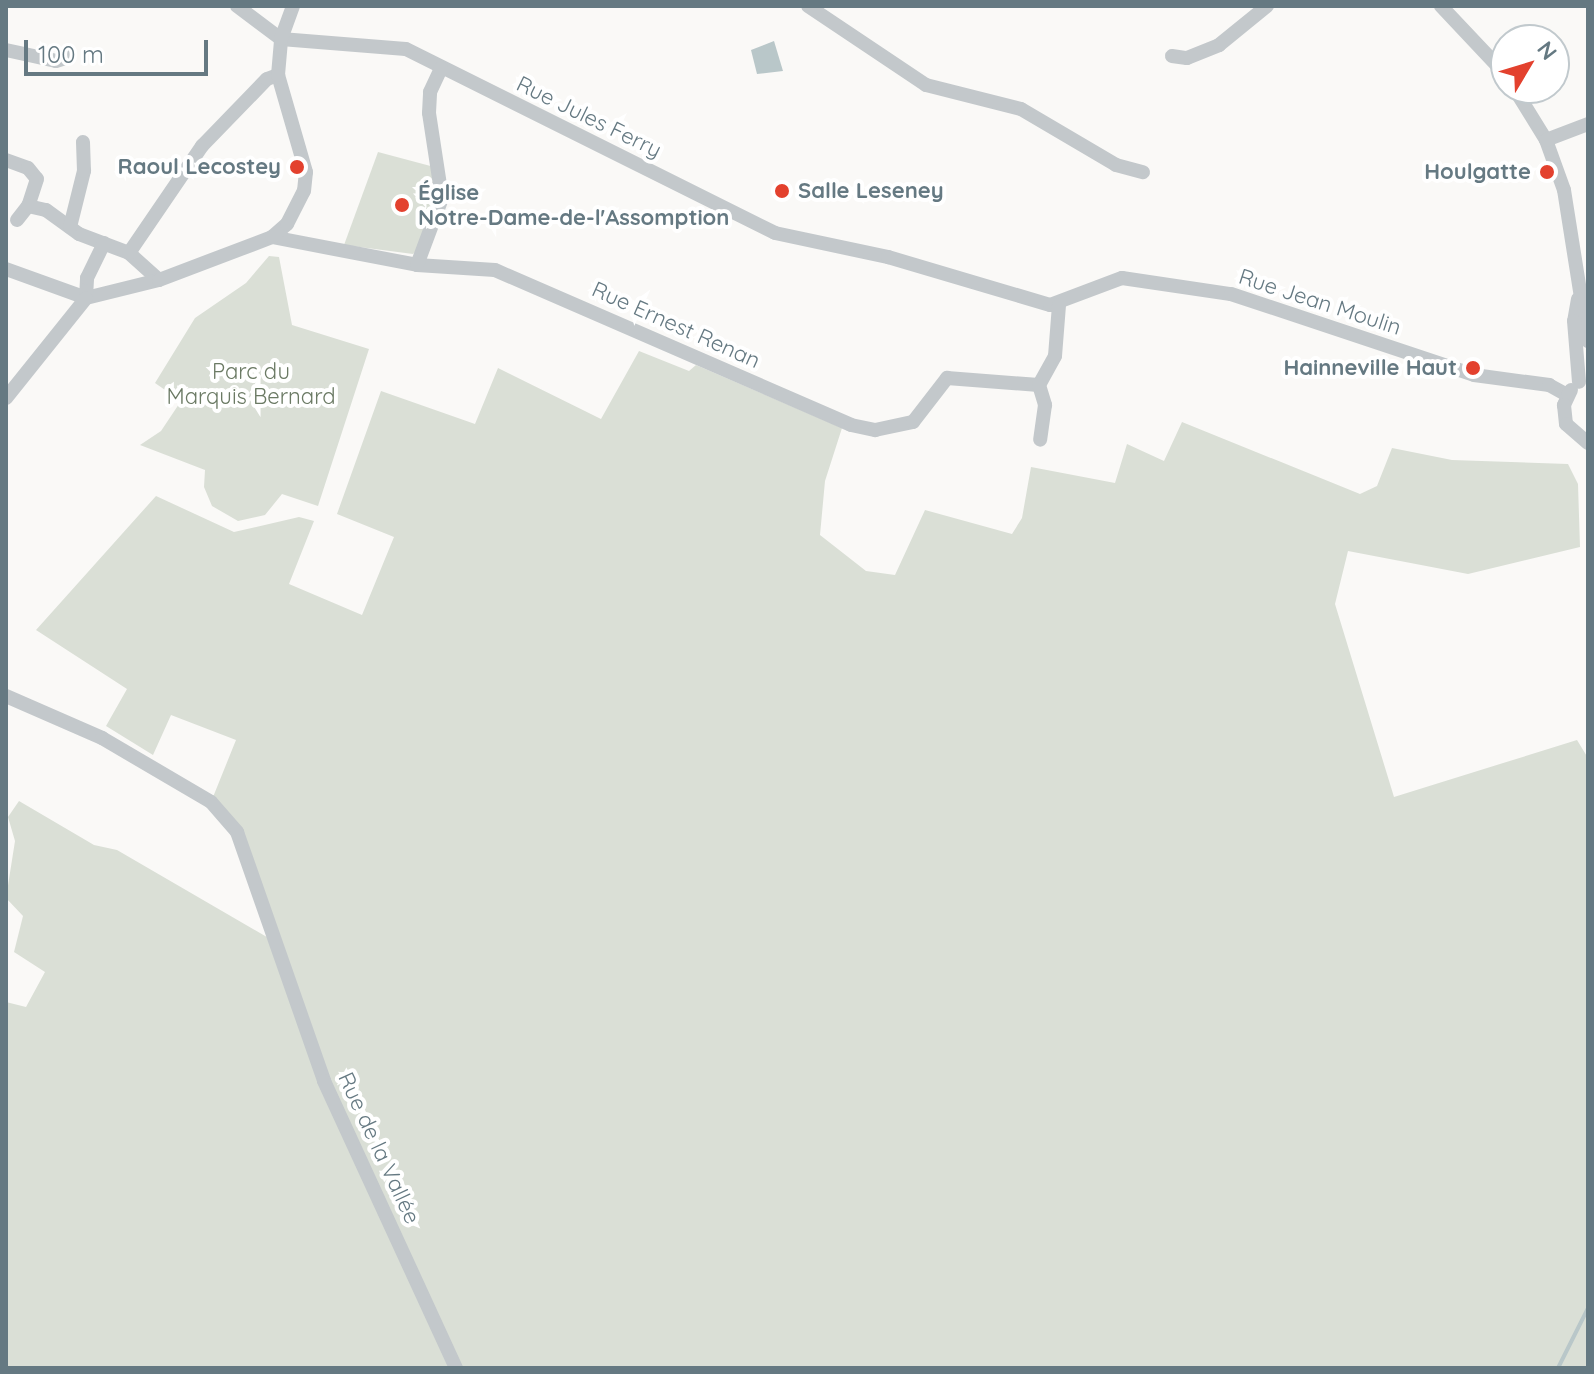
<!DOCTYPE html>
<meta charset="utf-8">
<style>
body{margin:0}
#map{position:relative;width:1594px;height:1374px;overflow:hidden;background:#faf9f7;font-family:Quicksand,sans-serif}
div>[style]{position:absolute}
.green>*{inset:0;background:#dadfd6}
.water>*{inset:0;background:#b9c7c9}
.stream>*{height:4px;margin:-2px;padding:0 2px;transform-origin:2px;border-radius:2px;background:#b9c7c9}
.minor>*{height:14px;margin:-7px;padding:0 7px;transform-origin:7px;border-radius:7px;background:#c3c8cb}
.dots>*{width:22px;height:22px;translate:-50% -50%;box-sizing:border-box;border:4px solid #fff;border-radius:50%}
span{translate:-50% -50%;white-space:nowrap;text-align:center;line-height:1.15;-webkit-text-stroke:8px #fff;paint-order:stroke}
.street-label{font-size:22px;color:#657982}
.poi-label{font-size:22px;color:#657982;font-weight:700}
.right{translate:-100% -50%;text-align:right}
.left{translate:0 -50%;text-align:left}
.park-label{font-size:22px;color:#6b7a64}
.frame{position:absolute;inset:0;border:8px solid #657982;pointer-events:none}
.north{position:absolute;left:1490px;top:24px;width:80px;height:80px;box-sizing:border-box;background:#fff;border:2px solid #c1c9cd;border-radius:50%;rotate:52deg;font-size:22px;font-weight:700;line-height:32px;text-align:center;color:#657982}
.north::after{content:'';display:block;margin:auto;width:28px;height:36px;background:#e3412e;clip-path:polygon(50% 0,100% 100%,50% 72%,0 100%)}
.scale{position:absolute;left:24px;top:40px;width:184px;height:36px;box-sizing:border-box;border:4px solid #657982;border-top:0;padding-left:10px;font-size:24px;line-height:28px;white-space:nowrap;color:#657982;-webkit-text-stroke:6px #fff;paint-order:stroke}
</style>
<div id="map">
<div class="green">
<i style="clip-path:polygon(378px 152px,438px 168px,439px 194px,425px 243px,413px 254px,344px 245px)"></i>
<i style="clip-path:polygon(269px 256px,279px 257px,292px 325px,369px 349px,318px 506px,282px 494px,265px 515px,238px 521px,212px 506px,204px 487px,205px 470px,140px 445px,161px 431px,181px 401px,155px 383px,195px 318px,246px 283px)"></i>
<i style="clip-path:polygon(639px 351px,689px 371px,696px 365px,842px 428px,825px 481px,820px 535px,866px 571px,895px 575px,925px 510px,1012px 534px,1022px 518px,1031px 467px,1115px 483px,1127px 444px,1164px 461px,1182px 422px,1360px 494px,1377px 486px,1392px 448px,1452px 460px,1568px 464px,1578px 484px,1580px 547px,1468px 574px,1348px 551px,1335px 604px,1394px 797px,1577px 740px,1588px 758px,1588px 1368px,6px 1368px,6px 1002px,26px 1007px,45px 972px,14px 952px,23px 916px,6px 898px,15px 841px,8px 817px,19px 801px,94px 845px,117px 850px,272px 940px,237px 832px,211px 802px,236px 740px,171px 715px,153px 755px,106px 726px,127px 689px,36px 630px,156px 496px,234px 532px,299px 517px,314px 521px,289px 584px,362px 615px,394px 537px,337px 514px,381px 391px,475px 424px,498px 368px,601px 419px)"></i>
</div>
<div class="water">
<i style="clip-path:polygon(774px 41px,783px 71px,757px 74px,751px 50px)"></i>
</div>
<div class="stream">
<i style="left:1558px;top:1368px;width:67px;rotate:-63.4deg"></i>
</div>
<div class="minor">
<i style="left:237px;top:6px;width:55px;rotate:36.9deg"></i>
<i style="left:808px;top:6px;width:142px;rotate:33.8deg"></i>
<i style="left:926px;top:85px;width:98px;rotate:14.2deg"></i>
<i style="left:1021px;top:109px;width:110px;rotate:30.5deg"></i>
<i style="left:1116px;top:165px;width:28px;rotate:15deg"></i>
<i style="left:1441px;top:6px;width:95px;rotate:46.7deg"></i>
<i style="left:281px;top:39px;width:125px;rotate:4.6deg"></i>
<i style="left:406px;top:49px;width:412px;rotate:26.5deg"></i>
<i style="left:775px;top:233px;width:116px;rotate:12deg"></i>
<i style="left:888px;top:257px;width:169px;rotate:16.5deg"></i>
<i style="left:1050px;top:305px;width:77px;rotate:-20.6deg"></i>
<i style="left:1122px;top:278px;width:110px;rotate:8.4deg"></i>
<i style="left:1231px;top:294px;width:256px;rotate:18.4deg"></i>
<i style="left:1474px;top:375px;width:76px;rotate:7.6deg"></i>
<i style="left:1549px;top:385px;width:21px;rotate:29deg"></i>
<i style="left:6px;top:50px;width:51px;rotate:12.4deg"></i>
<i style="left:56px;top:61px;width:14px;rotate:-17deg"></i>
<i style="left:1172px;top:56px;width:15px;rotate:8deg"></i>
<i style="left:1187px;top:58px;width:35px;rotate:-22deg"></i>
<i style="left:1219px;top:45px;width:62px;rotate:-39.1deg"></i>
<i style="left:1514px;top:88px;width:61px;rotate:58.4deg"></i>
<i style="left:1546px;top:140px;width:53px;rotate:70.2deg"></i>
<i style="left:1564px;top:190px;width:153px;rotate:81deg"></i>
<i style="left:1546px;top:140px;width:45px;rotate:-20.9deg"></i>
<i style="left:6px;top:160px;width:23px;rotate:20deg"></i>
<i style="left:28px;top:168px;width:14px;rotate:51deg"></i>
<i style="left:37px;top:179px;width:28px;rotate:108deg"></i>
<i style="left:17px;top:220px;width:18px;rotate:-52deg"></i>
<i style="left:28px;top:206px;width:18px;rotate:13deg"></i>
<i style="left:46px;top:210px;width:41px;rotate:36deg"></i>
<i style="left:79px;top:234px;width:53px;rotate:20.8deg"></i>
<i style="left:129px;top:253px;width:40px;rotate:42deg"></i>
<i style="left:70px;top:227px;width:58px;rotate:-76deg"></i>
<i style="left:84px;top:171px;width:29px;rotate:-92deg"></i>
<i style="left:272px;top:237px;width:148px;rotate:10.9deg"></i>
<i style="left:417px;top:265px;width:78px;rotate:3.7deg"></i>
<i style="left:495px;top:270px;width:388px;rotate:23.5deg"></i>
<i style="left:851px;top:425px;width:25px;rotate:12deg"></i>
<i style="left:875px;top:430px;width:39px;rotate:-12deg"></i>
<i style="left:913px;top:422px;width:56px;rotate:-52.3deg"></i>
<i style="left:947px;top:378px;width:92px;rotate:4.4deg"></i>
<i style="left:1039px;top:385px;width:33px;rotate:-61deg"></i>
<i style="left:1055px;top:356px;width:51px;rotate:-85.5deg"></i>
<i style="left:129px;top:253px;width:130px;rotate:-55.7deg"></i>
<i style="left:202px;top:146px;width:93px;rotate:-45.9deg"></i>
<i style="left:267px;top:79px;width:12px;rotate:-20deg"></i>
<i style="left:417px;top:265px;width:72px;rotate:-69.5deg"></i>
<i style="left:442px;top:198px;width:86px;rotate:-98.7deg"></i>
<i style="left:429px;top:113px;width:21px;rotate:-87deg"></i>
<i style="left:430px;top:92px;width:26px;rotate:-65deg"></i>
<i style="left:6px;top:269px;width:85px;rotate:19.9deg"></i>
<i style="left:86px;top:298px;width:75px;rotate:-13.9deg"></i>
<i style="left:159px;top:280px;width:121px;rotate:-20.8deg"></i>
<i style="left:272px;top:237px;width:20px;rotate:-41deg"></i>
<i style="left:287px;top:224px;width:37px;rotate:-63deg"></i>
<i style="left:304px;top:191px;width:19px;rotate:-84deg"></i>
<i style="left:306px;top:172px;width:101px;rotate:-106.1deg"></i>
<i style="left:278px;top:75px;width:36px;rotate:-85deg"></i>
<i style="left:281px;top:39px;width:35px;rotate:-70deg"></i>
<i style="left:86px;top:298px;width:20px;rotate:-87deg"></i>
<i style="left:87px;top:278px;width:39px;rotate:-64deg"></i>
<i style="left:1578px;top:299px;width:22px;rotate:100deg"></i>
<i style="left:1574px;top:321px;width:61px;rotate:85.3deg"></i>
<i style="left:1039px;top:385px;width:21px;rotate:73deg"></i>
<i style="left:1045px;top:405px;width:35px;rotate:98deg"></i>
<i style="left:1571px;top:390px;width:17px;rotate:115deg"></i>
<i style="left:1564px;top:405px;width:19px;rotate:84deg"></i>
<i style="left:1566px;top:424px;width:29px;rotate:41deg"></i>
<i style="left:6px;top:398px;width:128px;rotate:-51.3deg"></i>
<i style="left:6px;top:696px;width:105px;rotate:23.6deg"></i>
<i style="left:102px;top:738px;width:126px;rotate:30.4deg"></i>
<i style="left:211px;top:802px;width:40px;rotate:49deg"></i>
<i style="left:237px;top:832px;width:264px;rotate:70.7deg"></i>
<i style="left:324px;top:1081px;width:316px;rotate:65.3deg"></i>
</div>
<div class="dots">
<i style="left:297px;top:167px;background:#e3412e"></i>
<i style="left:1547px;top:172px;background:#e3412e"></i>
<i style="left:782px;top:191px;background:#e3412e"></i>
<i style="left:402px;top:205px;background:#e3412e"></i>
<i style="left:1473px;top:368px;background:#e3412e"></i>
</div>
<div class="street-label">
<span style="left:589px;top:117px;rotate:26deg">Rue Jules Ferry</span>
<span style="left:1320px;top:302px;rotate:18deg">Rue Jean Moulin</span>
<span style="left:676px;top:325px;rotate:24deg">Rue Ernest Renan</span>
<span style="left:379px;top:1148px;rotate:65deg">Rue de la Vallée</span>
</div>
<div class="poi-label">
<span class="right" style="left:281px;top:167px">Raoul Lecostey</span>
<span class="right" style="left:1531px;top:172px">Houlgatte</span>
<span class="left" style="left:798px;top:191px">Salle Leseney</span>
<span class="left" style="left:418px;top:205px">Église<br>Notre-Dame-de-l'Assomption</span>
<span class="right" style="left:1457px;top:368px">Hainneville Haut</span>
</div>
<div class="park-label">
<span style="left:251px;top:384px">Parc du<br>Marquis Bernard</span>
</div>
<div class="frame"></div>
<div class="north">N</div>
<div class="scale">100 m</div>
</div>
